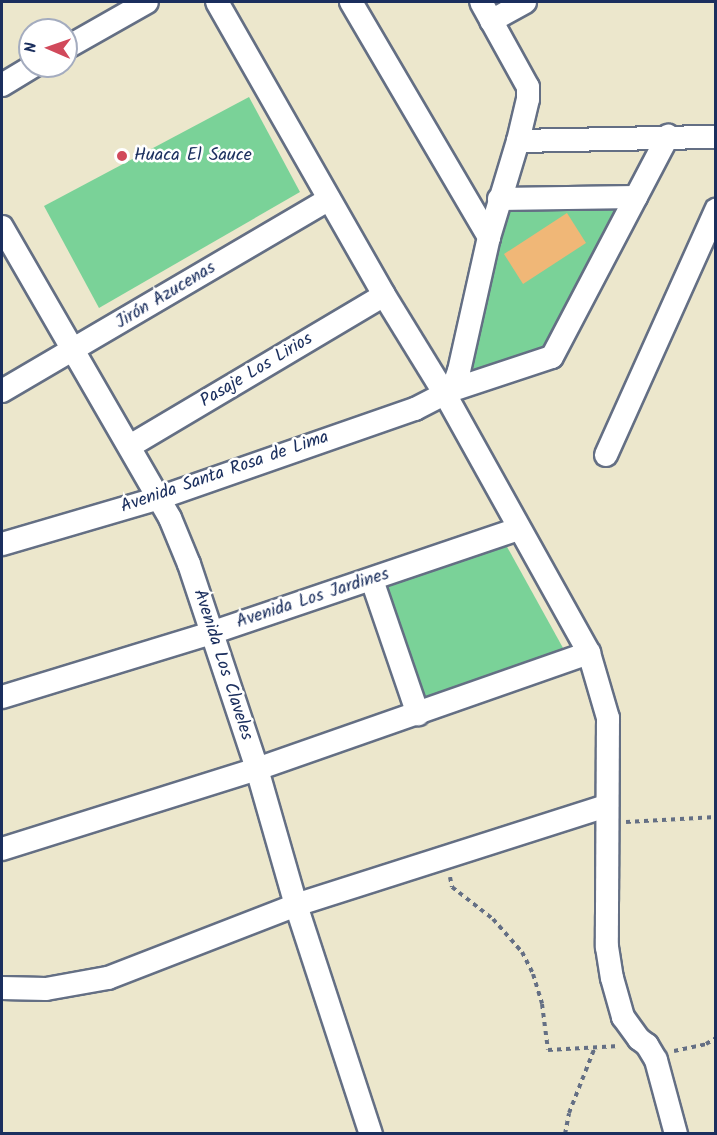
<!DOCTYPE html>
<meta charset="utf-8">
<style>
body{margin:0}
#map{position:relative;width:717px;height:1135px;overflow:hidden;background:#ece7cc;font-family:Kalam,sans-serif}
div>[style]{position:absolute}
.green>*{inset:0;background:#7ad298}
.building>*{inset:0;background:#f0b777}
.path>*{height:4px;margin-top:-2px;transform-origin:0;background:repeating-linear-gradient(90deg,#646f84 0 4.5px,transparent 0 9px)}
.roads{filter:drop-shadow(2px 0 #646f84) drop-shadow(-2px 0 #646f84) drop-shadow(0 2px #646f84) drop-shadow(0 -2px #646f84)}
.street>*{height:22px;margin:-11px;padding:0 11px;transform-origin:11px;border-radius:11px;background:#fff}
.dots>*{width:16px;height:16px;translate:-50% -50%;box-sizing:border-box;border:3px solid #fff;border-radius:50%}
span{translate:-50% -50%;white-space:nowrap;text-align:center;line-height:1.15;-webkit-text-stroke:5px #fff;paint-order:stroke}
.poi-label{font-size:18px;color:#1b2f5e}
.left{translate:0 -50%;text-align:left}
.street-label{font-size:18px;color:#1b2f5e}
.frame{position:absolute;inset:0;border:3px solid #1b2f5e;pointer-events:none}
.north{position:absolute;left:18px;top:18px;width:60px;height:60px;box-sizing:border-box;background:#fff;border:2px solid #a4acbf;border-radius:50%;rotate:272deg;font-size:16px;font-weight:700;line-height:24px;text-align:center;color:#1b2f5e}
.north::after{content:'';display:block;margin:auto;width:21px;height:27px;background:#d1495b;clip-path:polygon(50% 0,100% 100%,50% 72%,0 100%)}
</style>
<div id="map">
<div class="green">
<i style="clip-path:polygon(249px 97px,300px 192px,99px 308px,44px 206px)"></i>
<i style="clip-path:polygon(507px 202px,627px 203px,549px 352px,466px 374px)"></i>
<i style="clip-path:polygon(506px 545px,568px 657px,422px 704px,383px 585px)"></i>
</div>
<div class="building">
<i style="clip-path:polygon(567px 213px,586px 243px,523px 284px,504px 254px)"></i>
</div>
<div class="path">
<i style="left:626px;top:822px;width:90px;rotate:-3.2deg"></i>
<i style="left:450px;top:877px;width:10px;rotate:79deg"></i>
<i style="left:452px;top:887px;width:52px;rotate:38deg"></i>
<i style="left:493px;top:919px;width:44px;rotate:48.7deg"></i>
<i style="left:522px;top:952px;width:25px;rotate:63deg"></i>
<i style="left:533px;top:974px;width:31px;rotate:73deg"></i>
<i style="left:542px;top:1004px;width:46px;rotate:82.6deg"></i>
<i style="left:548px;top:1050px;width:71px;rotate:-3.2deg"></i>
<i style="left:674px;top:1051px;width:33px;rotate:-12deg"></i>
<i style="left:706px;top:1044px;width:12px;rotate:-31deg"></i>
<i style="left:565px;top:1134px;width:21px;rotate:-79deg"></i>
<i style="left:569px;top:1113px;width:71px;rotate:-68.5deg"></i>
</div>
<div class="roads">
<div class="street">
<i style="left:217px;top:2px;width:337px;rotate:60.3deg"></i>
<i style="left:384px;top:295px;width:116px;rotate:58.4deg"></i>
<i style="left:445px;top:394px;width:296px;rotate:60.9deg"></i>
<i style="left:589px;top:653px;width:68px;rotate:73.7deg"></i>
<i style="left:608px;top:718px;width:229px;rotate:90.3deg"></i>
<i style="left:607px;top:947px;width:31px;rotate:81deg"></i>
<i style="left:612px;top:978px;width:41px;rotate:74.2deg"></i>
<i style="left:623px;top:1017px;width:27px;rotate:54deg"></i>
<i style="left:639px;top:1039px;width:10px;rotate:37deg"></i>
<i style="left:647px;top:1045px;width:17px;rotate:59deg"></i>
<i style="left:656px;top:1060px;width:77px;rotate:74.9deg"></i>
<i style="left:351px;top:2px;width:273px;rotate:59.6deg"></i>
<i style="left:491px;top:21px;width:39px;rotate:-29deg"></i>
<i style="left:66px;top:48px;width:93px;rotate:-29.6deg"></i>
<i style="left:2px;top:85px;width:37px;rotate:-31deg"></i>
<i style="left:518px;top:141px;width:198px;rotate:-1.2deg"></i>
<i style="left:499px;top:199px;width:137px;rotate:-0.8deg"></i>
<i style="left:2px;top:227px;width:336px;rotate:60deg"></i>
<i style="left:170px;top:518px;width:50px;rotate:67.6deg"></i>
<i style="left:189px;top:564px;width:216px;rotate:71.6deg"></i>
<i style="left:257px;top:769px;width:141px;rotate:74deg"></i>
<i style="left:296px;top:905px;width:241px;rotate:71.9deg"></i>
<i style="left:452px;top:390px;width:105px;rotate:-18.3deg"></i>
<i style="left:552px;top:357px;width:250px;rotate:-62.3deg"></i>
<i style="left:2px;top:391px;width:379px;rotate:-30.4deg"></i>
<i style="left:130px;top:446px;width:295px;rotate:-30.7deg"></i>
<i style="left:606px;top:455px;width:269px;rotate:-65.8deg"></i>
<i style="left:2px;top:544px;width:164px;rotate:-16.3deg"></i>
<i style="left:159px;top:498px;width:271px;rotate:-19.2deg"></i>
<i style="left:415px;top:409px;width:42px;rotate:-27.2deg"></i>
<i style="left:452px;top:390px;width:20px;rotate:-70deg"></i>
<i style="left:459px;top:371px;width:137px;rotate:-77.4deg"></i>
<i style="left:489px;top:237px;width:100px;rotate:-73.2deg"></i>
<i style="left:518px;top:141px;width:43px;rotate:-76.6deg"></i>
<i style="left:528px;top:99px;width:12px;rotate:-90deg"></i>
<i style="left:528px;top:87px;width:97px;rotate:-118.9deg"></i>
<i style="left:372px;top:580px;width:142px;rotate:71.1deg"></i>
<i style="left:2px;top:697px;width:219px;rotate:-17deg"></i>
<i style="left:211px;top:633px;width:325px;rotate:-18.7deg"></i>
<i style="left:2px;top:849px;width:267px;rotate:-17.4deg"></i>
<i style="left:257px;top:769px;width:352px;rotate:-19.3deg"></i>
<i style="left:2px;top:988px;width:44px;rotate:1.3deg"></i>
<i style="left:46px;top:989px;width:63px;rotate:-10.1deg"></i>
<i style="left:108px;top:978px;width:202px;rotate:-21.2deg"></i>
<i style="left:296px;top:905px;width:326px;rotate:-17.7deg"></i>
</div>
</div>
<div class="dots">
<i style="left:122px;top:156px;background:#d1495b"></i>
</div>
<div class="poi-label">
<span class="left" style="left:134px;top:156px">Huaca El Sauce</span>
</div>
<div class="street-label">
<span style="left:166px;top:296px;rotate:-31deg">Jirón Azucenas</span>
<span style="left:257px;top:371px;rotate:-31deg">Pasaje Los Lirios</span>
<span style="left:225px;top:473px;rotate:-19deg">Avenida Santa Rosa de Lima</span>
<span style="left:313px;top:599px;rotate:-18deg">Avenida Los Jardines</span>
<span style="left:222px;top:665px;rotate:72deg">Avenida Los Claveles</span>
</div>
<div class="frame"></div>
<div class="north">N</div>
</div>
